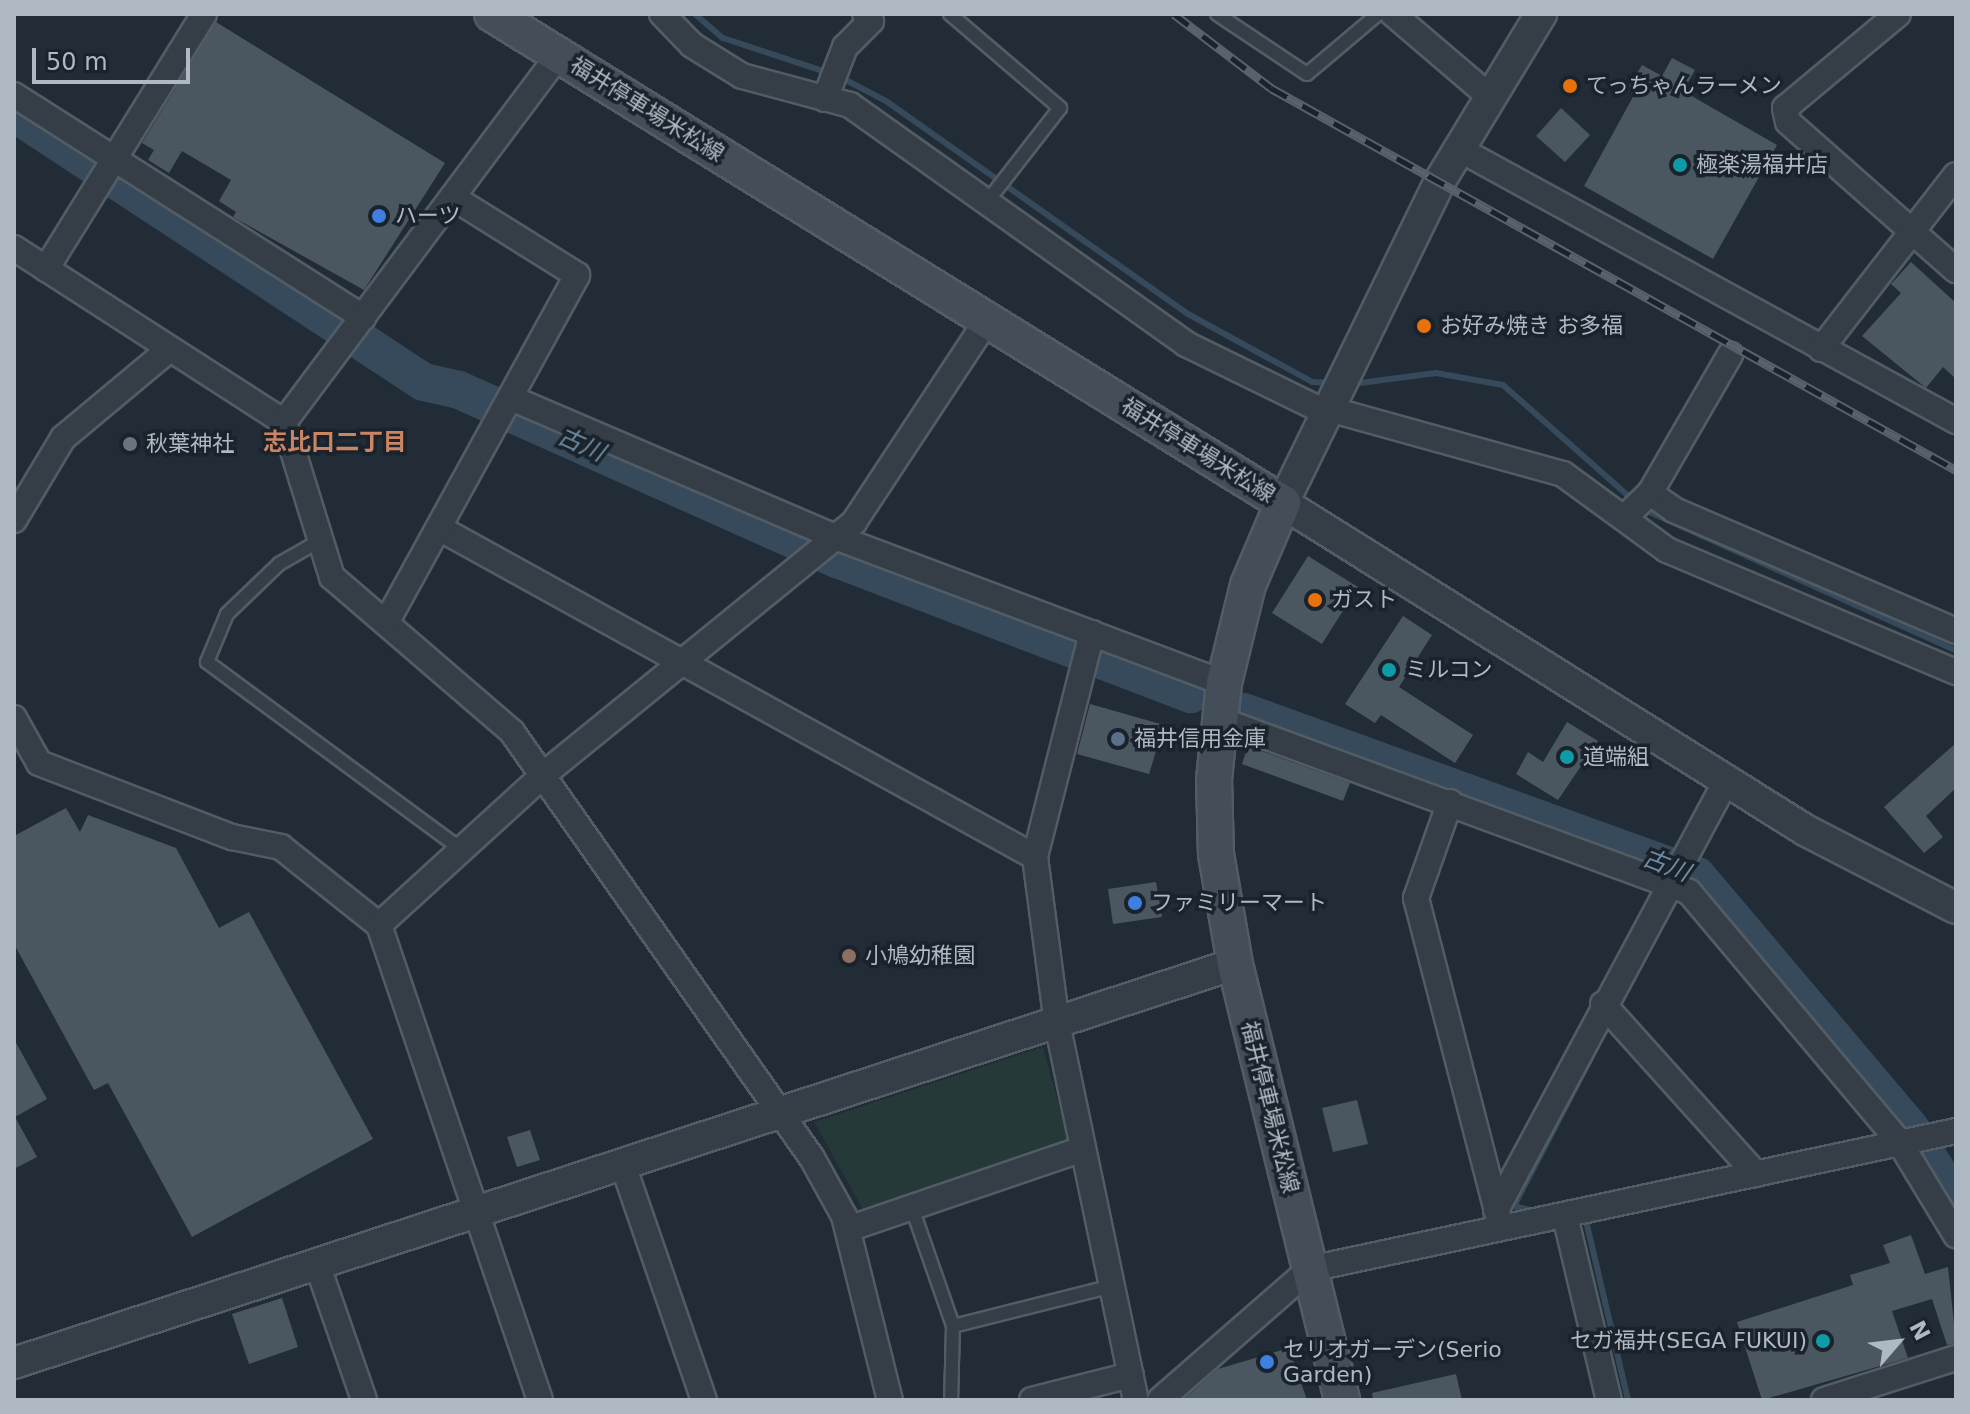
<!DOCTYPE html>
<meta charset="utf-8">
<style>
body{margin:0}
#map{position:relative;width:1970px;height:1414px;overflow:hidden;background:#222c36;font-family:"DejaVu Sans","Noto Sans JP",sans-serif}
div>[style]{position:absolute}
.green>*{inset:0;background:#243938}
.stream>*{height:6px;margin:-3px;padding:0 3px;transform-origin:3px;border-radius:3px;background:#364a5c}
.river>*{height:38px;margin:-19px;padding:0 19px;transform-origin:19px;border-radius:19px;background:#364a5c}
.building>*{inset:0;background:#4a5761}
.roads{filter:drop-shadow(2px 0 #525c64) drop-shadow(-2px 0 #525c64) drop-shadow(0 2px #525c64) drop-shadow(0 -2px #525c64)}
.service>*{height:12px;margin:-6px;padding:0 6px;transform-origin:6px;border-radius:6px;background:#353e46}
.minor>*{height:24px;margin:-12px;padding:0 12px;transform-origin:12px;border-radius:12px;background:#353e46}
.tertiary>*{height:30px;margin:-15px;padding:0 15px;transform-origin:15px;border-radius:15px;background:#353e46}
.secondary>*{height:34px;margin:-17px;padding:0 17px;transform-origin:17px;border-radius:17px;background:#434e59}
.rail>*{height:9px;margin-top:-4.5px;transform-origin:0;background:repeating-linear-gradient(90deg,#1a232b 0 18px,#57626d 0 36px);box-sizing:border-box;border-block:2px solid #57626d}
.dots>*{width:22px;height:22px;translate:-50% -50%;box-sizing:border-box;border:4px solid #1a232b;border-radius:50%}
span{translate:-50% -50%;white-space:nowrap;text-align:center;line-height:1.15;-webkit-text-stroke:7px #1a232b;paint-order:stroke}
.poi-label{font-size:22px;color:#afb9c3}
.left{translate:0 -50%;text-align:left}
.right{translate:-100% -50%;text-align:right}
.street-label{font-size:22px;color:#afb9c3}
.neighbourhood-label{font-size:24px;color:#cb8563;font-weight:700}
.water-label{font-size:24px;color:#718da5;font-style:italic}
.frame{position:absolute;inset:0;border:16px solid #afb9c3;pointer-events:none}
.north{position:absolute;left:1858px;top:1302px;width:80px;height:80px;-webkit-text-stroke:6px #1a232b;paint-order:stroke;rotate:62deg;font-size:22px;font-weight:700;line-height:32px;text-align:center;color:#afb9c3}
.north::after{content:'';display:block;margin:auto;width:28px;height:36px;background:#afb9c3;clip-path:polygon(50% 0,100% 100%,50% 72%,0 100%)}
.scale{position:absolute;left:32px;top:48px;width:158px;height:36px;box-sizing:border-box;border:4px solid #afb9c3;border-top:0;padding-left:10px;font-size:24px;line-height:28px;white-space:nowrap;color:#afb9c3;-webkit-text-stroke:6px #1a232b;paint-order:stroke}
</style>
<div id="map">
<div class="green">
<i style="clip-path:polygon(1043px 1047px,1069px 1142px,864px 1211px,814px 1122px)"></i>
</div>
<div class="stream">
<i style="left:695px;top:14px;width:37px;rotate:41deg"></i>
<i style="left:723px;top:38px;width:112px;rotate:18.3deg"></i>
<i style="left:840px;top:77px;width:52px;rotate:27.6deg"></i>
<i style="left:886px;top:101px;width:370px;rotate:35.2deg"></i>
<i style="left:1188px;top:314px;width:141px;rotate:28.7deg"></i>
<i style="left:1312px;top:382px;width:21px;rotate:3deg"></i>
<i style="left:1352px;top:384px;width:85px;rotate:-7.5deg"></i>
<i style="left:1436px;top:373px;width:68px;rotate:10.2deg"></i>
<i style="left:1503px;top:385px;width:175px;rotate:41.5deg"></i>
<i style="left:1643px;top:509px;width:343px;rotate:24.3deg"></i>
<i style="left:1535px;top:1211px;width:22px;rotate:-167deg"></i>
<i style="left:1514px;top:1206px;width:171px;rotate:-62.5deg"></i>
<i style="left:1587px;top:1225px;width:180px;rotate:76.8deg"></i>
</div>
<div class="river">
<i style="left:14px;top:113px;width:490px;rotate:33.3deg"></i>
<i style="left:424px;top:382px;width:36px;rotate:13deg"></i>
<i style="left:459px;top:390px;width:414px;rotate:24.1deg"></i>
<i style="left:837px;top:559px;width:379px;rotate:20.9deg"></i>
<i style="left:1244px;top:712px;width:482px;rotate:19.9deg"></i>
<i style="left:1697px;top:876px;width:330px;rotate:49.8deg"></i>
<i style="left:1910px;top:1128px;width:87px;rotate:58.1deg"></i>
</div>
<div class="building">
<i style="clip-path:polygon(216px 22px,445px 163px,364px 290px,233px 217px,236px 212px,219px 201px,231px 180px,182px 151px,169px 173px,148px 160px,154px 150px,142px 143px)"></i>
<i style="clip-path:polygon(1672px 58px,1695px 70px,1683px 91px,1777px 145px,1713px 259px,1584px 186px,1634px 95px,1627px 90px,1642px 65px,1662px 76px)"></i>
<i style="clip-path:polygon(1561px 108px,1590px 135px,1565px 162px,1536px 136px)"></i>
<i style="clip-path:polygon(1911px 262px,1956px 303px,1956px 379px,1943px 367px,1926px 388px,1862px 336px,1901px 293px,1891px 284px)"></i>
<i style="clip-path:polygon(1308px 556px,1358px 587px,1322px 644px,1272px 613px)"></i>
<i style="clip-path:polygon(1403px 616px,1432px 635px,1399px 687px,1473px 735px,1455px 763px,1381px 715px,1375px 723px,1345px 704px)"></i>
<i style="clip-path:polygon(1090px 704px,1164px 725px,1149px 774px,1077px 754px)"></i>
<i style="clip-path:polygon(1567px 722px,1598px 741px,1558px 800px,1516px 774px,1528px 752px,1543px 762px)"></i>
<i style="clip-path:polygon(1956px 743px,1956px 788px,1926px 816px,1943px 837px,1924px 853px,1884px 807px)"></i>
<i style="clip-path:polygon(1248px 746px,1350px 783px,1343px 801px,1242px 764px)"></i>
<i style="clip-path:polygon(66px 808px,80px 832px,88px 815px,176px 848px,219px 928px,249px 912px,373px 1139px,192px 1237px,108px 1083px,94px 1090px,14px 944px,14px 836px)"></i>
<i style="clip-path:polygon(1156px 882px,1162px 917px,1113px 924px,1108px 889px)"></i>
<i style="clip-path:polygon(14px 1039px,47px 1099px,15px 1117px,37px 1157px,14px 1169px)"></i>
<i style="clip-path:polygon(1357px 1100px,1368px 1144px,1333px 1152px,1322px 1108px)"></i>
<i style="clip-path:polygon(530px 1130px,540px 1160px,517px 1167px,507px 1137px)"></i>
<i style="clip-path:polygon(1911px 1235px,1925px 1274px,1948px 1267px,1956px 1343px,1947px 1345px,1932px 1299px,1892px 1311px,1908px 1358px,1762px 1400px,1737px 1322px,1853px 1285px,1850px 1275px,1890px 1263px,1883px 1245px)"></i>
<i style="clip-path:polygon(282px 1298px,298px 1347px,249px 1364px,232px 1314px)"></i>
<i style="clip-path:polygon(1289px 1348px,1307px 1400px,1183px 1400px,1218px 1369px)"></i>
<i style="clip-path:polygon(1456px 1374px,1462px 1400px,1373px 1400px,1372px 1393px)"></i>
</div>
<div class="roads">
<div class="service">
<i style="left:950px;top:14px;width:145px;rotate:40.5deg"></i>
<i style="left:1060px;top:108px;width:120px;rotate:127.9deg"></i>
<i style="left:1217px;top:14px;width:108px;rotate:33.7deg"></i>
<i style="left:1307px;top:74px;width:93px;rotate:-40.2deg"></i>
<i style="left:321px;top:540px;width:48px;rotate:150.3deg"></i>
<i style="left:279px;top:564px;width:72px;rotate:136.1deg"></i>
<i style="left:227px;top:614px;width:52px;rotate:112.6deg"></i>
<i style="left:207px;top:662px;width:317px;rotate:36.4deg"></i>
<i style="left:912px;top:1208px;width:125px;rotate:70.8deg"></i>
<i style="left:953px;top:1326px;width:74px;rotate:91.5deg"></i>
<i style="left:953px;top:1326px;width:164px;rotate:-14.1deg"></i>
</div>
<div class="minor">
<i style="left:662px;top:14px;width:43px;rotate:45.9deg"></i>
<i style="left:692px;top:45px;width:59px;rotate:31.8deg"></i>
<i style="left:742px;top:76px;width:112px;rotate:15deg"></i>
<i style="left:850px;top:105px;width:412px;rotate:35.4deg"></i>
<i style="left:1186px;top:344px;width:153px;rotate:26.1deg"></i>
<i style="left:1393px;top:14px;width:125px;rotate:40.5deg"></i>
<i style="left:1898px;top:14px;width:147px;rotate:140.2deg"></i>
<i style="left:1785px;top:108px;width:14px;rotate:78deg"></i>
<i style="left:1788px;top:122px;width:224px;rotate:41.4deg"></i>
<i style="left:14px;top:95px;width:414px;rotate:32.5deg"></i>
<i style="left:825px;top:99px;width:56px;rotate:-69deg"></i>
<i style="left:845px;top:47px;width:37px;rotate:-45deg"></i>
<i style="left:871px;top:21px;width:9px;rotate:-131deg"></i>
<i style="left:1459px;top:149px;width:567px;rotate:28.69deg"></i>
<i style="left:14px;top:248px;width:321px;rotate:32.8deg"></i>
<i style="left:284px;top:422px;width:162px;rotate:72.8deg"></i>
<i style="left:332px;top:577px;width:238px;rotate:40.7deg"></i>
<i style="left:512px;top:732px;width:521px;rotate:54.85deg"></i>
<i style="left:812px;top:1158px;width:66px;rotate:61.1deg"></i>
<i style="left:844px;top:1216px;width:190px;rotate:76deg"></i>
<i style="left:46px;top:269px;width:300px;rotate:-58.2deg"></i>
<i style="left:1821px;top:349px;width:220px;rotate:-52.2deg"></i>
<i style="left:511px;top:398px;width:356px;rotate:23.2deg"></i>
<i style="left:838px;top:538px;width:412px;rotate:20.6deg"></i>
<i style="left:1325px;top:408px;width:247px;rotate:15.5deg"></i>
<i style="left:1563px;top:474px;width:129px;rotate:36.2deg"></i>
<i style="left:1667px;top:550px;width:314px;rotate:22.9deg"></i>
<i style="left:284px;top:422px;width:459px;rotate:-53.2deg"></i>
<i style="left:1650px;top:493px;width:29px;rotate:35deg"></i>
<i style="left:1674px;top:510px;width:307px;rotate:23.2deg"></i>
<i style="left:1625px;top:517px;width:35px;rotate:-44deg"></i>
<i style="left:1650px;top:493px;width:160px;rotate:-59.9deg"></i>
<i style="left:14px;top:520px;width:96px;rotate:-59.1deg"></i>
<i style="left:63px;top:438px;width:139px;rotate:-39.8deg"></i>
<i style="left:439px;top:528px;width:681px;rotate:28.9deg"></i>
<i style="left:386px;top:623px;width:397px;rotate:-61.2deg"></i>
<i style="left:577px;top:275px;width:147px;rotate:-148deg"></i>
<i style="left:1092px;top:633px;width:231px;rotate:104.3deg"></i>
<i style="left:1035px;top:857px;width:167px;rotate:82.5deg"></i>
<i style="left:1057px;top:1023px;width:385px;rotate:78.2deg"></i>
<i style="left:14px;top:718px;width:51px;rotate:60.9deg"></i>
<i style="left:39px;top:763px;width:207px;rotate:21deg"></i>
<i style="left:232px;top:837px;width:50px;rotate:11.5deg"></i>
<i style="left:281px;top:847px;width:125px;rotate:38.5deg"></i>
<i style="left:379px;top:925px;width:502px;rotate:71.28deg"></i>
<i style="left:1218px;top:719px;width:502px;rotate:20.17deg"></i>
<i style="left:1689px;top:892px;width:328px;rotate:49.9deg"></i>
<i style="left:1900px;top:1143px;width:108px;rotate:58.7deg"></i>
<i style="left:1450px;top:802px;width:102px;rotate:109.5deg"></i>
<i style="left:1416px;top:898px;width:327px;rotate:75.5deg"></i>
<i style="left:379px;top:925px;width:222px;rotate:-42.4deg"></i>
<i style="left:543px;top:775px;width:401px;rotate:-39.1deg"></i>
<i style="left:854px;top:522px;width:243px;rotate:-56.6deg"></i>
<i style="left:1603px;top:1004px;width:229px;rotate:48deg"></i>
<i style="left:623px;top:1165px;width:249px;rotate:71deg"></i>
<i style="left:1496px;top:1210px;width:487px;rotate:-61.8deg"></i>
<i style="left:1565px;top:1216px;width:189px;rotate:76.6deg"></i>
<i style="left:848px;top:1229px;width:248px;rotate:-18.8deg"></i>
<i style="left:317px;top:1264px;width:144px;rotate:70.9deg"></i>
<i style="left:1032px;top:1400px;width:102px;rotate:-14.2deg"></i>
<i style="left:1160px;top:1400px;width:199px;rotate:-41.1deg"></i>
<i style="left:1310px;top:1269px;width:661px;rotate:-12.06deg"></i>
<i style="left:1824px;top:1400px;width:139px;rotate:-17.7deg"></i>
</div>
<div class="tertiary">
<i style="left:1541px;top:14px;width:193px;rotate:121.2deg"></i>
<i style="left:1441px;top:179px;width:360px;rotate:116deg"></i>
<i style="left:1283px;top:503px;width:616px;rotate:32.06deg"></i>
<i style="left:1805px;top:830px;width:170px;rotate:27.3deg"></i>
<i style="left:14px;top:1363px;width:1285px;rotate:-18.1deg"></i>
</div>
<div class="secondary">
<i style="left:492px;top:14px;width:930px;rotate:31.72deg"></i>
<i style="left:1283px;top:503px;width:89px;rotate:113.1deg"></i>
<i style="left:1248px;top:585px;width:101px;rotate:103.8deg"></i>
<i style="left:1224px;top:683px;width:97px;rotate:95.9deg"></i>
<i style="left:1214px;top:779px;width:75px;rotate:88.5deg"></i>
<i style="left:1216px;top:854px;width:112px;rotate:80.2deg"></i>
<i style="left:1235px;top:964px;width:449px;rotate:76.2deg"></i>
</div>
</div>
<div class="rail">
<i style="left:1174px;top:14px;width:122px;rotate:37.3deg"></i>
<i style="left:1271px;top:88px;width:784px;rotate:29.15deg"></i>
</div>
<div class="dots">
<i style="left:1570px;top:86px;background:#e8710a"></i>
<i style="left:1680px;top:165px;background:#0f9aa8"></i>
<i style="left:379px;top:216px;background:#3f7fe0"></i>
<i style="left:1424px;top:326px;background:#e8710a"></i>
<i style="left:130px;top:444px;background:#6b7280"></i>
<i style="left:1315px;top:600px;background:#e8710a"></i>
<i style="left:1389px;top:670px;background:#0f9aa8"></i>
<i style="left:1118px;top:739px;background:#5c6f8a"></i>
<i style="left:1567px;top:757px;background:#0f9aa8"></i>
<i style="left:1135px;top:903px;background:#3f7fe0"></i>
<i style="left:849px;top:956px;background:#8d6e63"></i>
<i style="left:1823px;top:1341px;background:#0f9aa8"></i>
<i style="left:1267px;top:1362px;background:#3f7fe0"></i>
</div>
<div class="poi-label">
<span class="left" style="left:1586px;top:86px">てっちゃんラーメン</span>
<span class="left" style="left:1696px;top:165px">極楽湯福井店</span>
<span class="left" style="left:395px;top:216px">ハーツ</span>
<span class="left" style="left:1440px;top:326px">お好み焼き お多福</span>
<span class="left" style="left:146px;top:444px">秋葉神社</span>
<span class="left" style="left:1331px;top:600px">ガスト</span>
<span class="left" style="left:1405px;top:670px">ミルコン</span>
<span class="left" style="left:1134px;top:739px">福井信用金庫</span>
<span class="left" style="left:1583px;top:757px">道端組</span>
<span class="left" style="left:1151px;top:903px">ファミリーマート</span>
<span class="left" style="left:865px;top:956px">小鳩幼稚園</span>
<span class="right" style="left:1807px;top:1341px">セガ福井(SEGA FUKUI)</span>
<span class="left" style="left:1283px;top:1362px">セリオガーデン(Serio<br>Garden)</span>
</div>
<div class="street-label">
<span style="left:647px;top:109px;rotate:32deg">福井停車場米松線</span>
<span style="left:1198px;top:450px;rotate:32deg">福井停車場米松線</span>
<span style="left:1270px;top:1107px;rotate:76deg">福井停車場米松線</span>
</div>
<div class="neighbourhood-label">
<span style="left:335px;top:443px">志比口二丁目</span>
</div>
<div class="water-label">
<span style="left:581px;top:445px;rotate:24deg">古川</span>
<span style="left:1666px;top:866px;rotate:21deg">古川</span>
</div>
<div class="frame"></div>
<div class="north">N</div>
<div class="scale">50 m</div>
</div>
